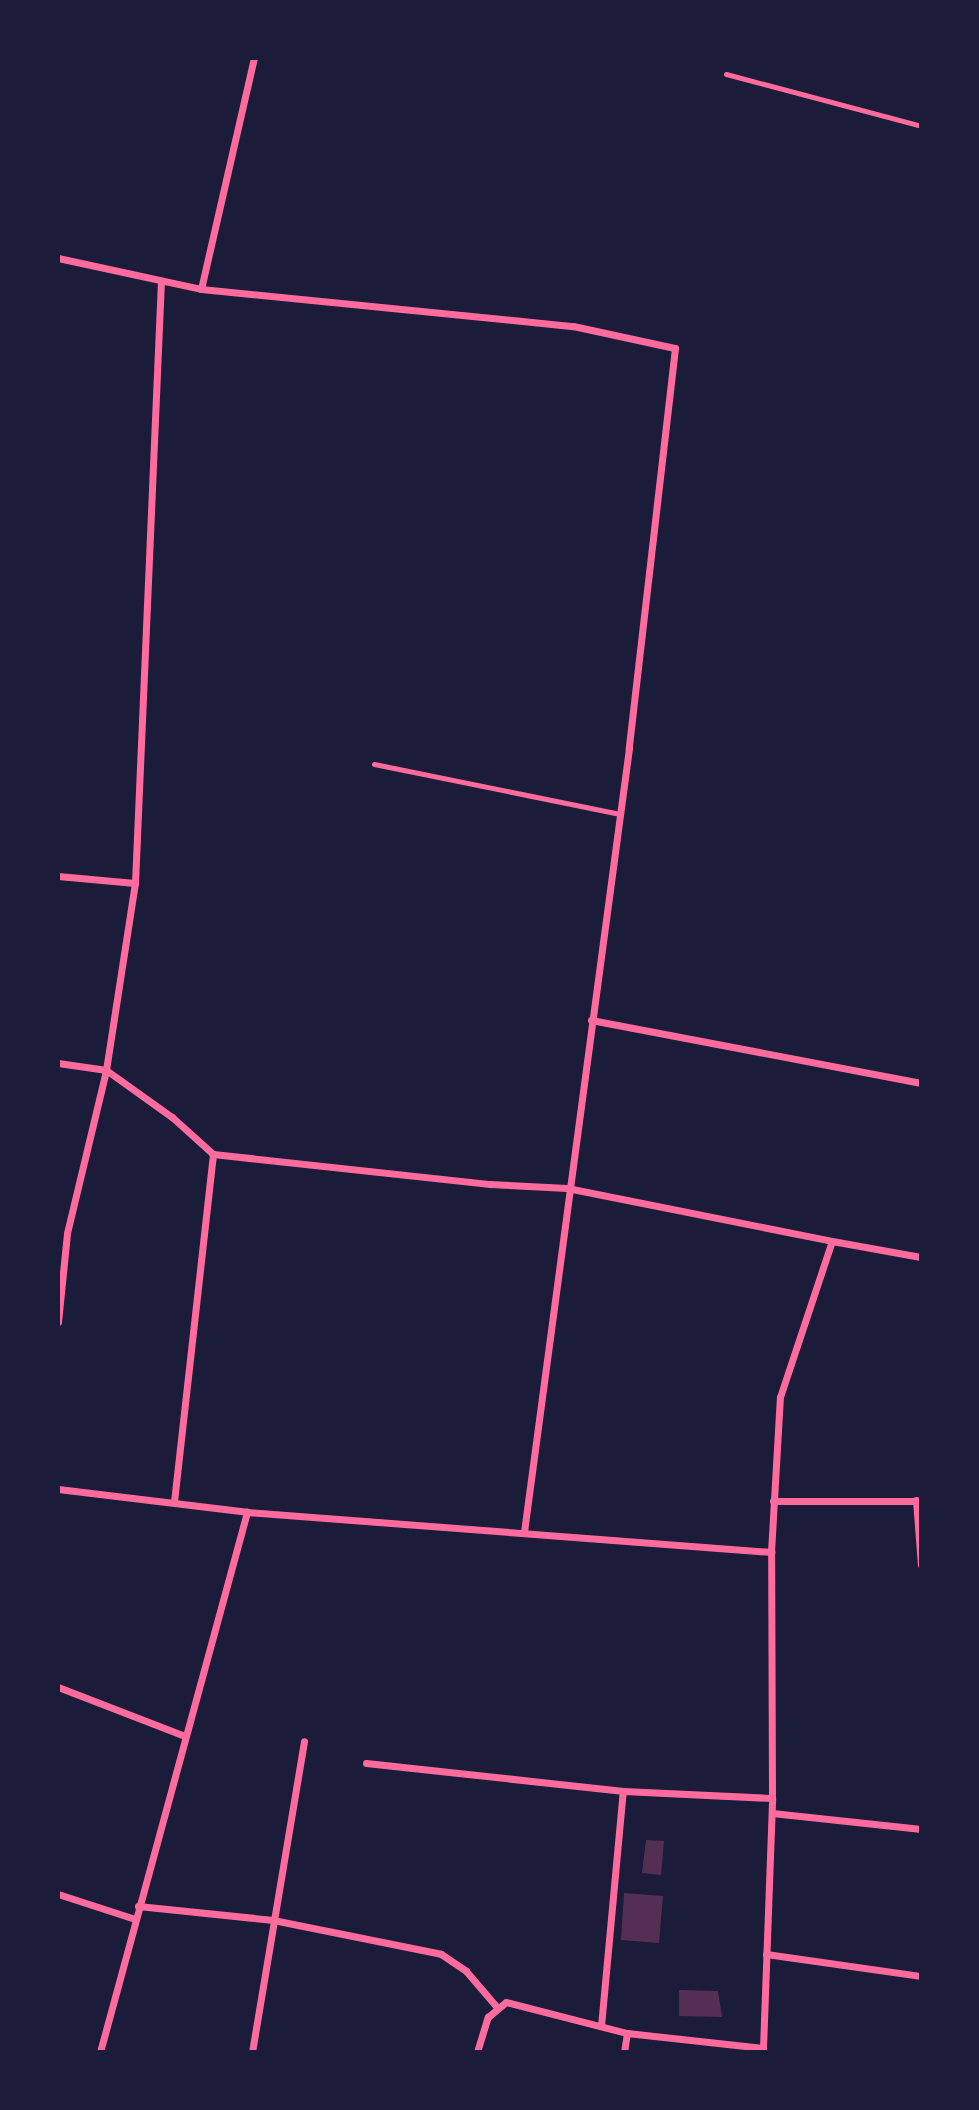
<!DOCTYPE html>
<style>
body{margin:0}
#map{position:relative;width:979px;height:2110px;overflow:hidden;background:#1b1b3a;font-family:Spectral,serif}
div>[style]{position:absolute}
.building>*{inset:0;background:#542f53}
.service>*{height:5px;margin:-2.5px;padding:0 2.5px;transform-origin:2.5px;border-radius:2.5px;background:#ff6b9d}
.minor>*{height:7px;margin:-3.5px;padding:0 3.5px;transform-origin:3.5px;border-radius:3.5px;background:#ff6b9d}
span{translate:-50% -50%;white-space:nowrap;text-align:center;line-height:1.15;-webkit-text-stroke:7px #1b1b3a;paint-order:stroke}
.frame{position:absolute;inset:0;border:60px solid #1b1b3a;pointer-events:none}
</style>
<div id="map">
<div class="building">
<i style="clip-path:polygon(646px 1840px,664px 1841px,661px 1875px,642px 1873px)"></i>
<i style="clip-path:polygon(624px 1893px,663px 1896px,659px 1943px,621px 1940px)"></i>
<i style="clip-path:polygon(679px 1990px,718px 1991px,722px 2017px,679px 2016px)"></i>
</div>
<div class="service">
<i style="left:726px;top:74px;width:202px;rotate:14.9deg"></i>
<i style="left:374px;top:764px;width:251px;rotate:11.5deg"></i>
</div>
<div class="minor">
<i style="left:58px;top:258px;width:146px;rotate:12.2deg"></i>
<i style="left:201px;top:289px;width:374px;rotate:5.7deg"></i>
<i style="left:573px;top:326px;width:104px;rotate:12.2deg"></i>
<i style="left:675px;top:348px;width:403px;rotate:96.6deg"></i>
<i style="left:629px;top:748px;width:791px;rotate:97.63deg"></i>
<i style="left:201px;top:289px;width:237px;rotate:-77.1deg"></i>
<i style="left:58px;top:876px;width:77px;rotate:5.2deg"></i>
<i style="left:591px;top:1020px;width:336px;rotate:10.8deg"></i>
<i style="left:58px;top:1063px;width:49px;rotate:8.3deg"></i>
<i style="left:106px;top:1070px;width:81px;rotate:35.5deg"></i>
<i style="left:172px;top:1117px;width:55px;rotate:42.1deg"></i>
<i style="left:213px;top:1154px;width:349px;rotate:96.4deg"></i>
<i style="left:213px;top:1154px;width:279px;rotate:6.2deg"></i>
<i style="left:490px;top:1184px;width:77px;rotate:3deg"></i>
<i style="left:567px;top:1188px;width:270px;rotate:11.3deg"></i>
<i style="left:58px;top:1322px;width:89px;rotate:-84.2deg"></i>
<i style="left:67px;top:1233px;width:168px;rotate:-76.5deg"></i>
<i style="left:106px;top:1070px;width:189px;rotate:-81.2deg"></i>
<i style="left:135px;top:883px;width:603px;rotate:-87.53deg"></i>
<i style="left:58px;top:1489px;width:190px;rotate:6.9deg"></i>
<i style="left:247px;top:1512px;width:526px;rotate:4.37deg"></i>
<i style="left:916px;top:1500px;width:65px;rotate:85.6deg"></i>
<i style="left:773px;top:1501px;width:148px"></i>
<i style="left:58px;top:1687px;width:136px;rotate:21.1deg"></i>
<i style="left:366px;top:1763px;width:259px;rotate:6.2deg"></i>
<i style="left:623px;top:1791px;width:149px;rotate:2.7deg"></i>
<i style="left:772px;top:1813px;width:150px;rotate:6.1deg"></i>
<i style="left:58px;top:1894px;width:81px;rotate:18deg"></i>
<i style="left:138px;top:1906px;width:136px;rotate:5.9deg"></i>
<i style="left:273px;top:1920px;width:171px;rotate:11.4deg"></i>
<i style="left:441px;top:1954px;width:30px;rotate:34deg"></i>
<i style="left:466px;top:1971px;width:46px;rotate:49.4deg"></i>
<i style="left:766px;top:1954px;width:157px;rotate:8.1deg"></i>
<i style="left:601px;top:2026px;width:236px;rotate:-84.7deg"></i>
<i style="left:100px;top:2052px;width:560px;rotate:-74.77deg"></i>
<i style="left:252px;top:2052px;width:315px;rotate:-80.5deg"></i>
<i style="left:477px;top:2052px;width:37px;rotate:-73deg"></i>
<i style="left:488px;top:2017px;width:23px;rotate:-40deg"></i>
<i style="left:506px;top:2002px;width:125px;rotate:14.4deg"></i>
<i style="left:627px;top:2033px;width:137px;rotate:6.3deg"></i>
<i style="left:763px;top:2048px;width:250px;rotate:-87.9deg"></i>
<i style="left:772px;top:1798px;width:246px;rotate:-90.2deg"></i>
<i style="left:771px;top:1552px;width:155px;rotate:-86.7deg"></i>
<i style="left:780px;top:1397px;width:164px;rotate:-71.6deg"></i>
<i style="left:832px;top:1241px;width:90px;rotate:10.2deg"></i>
<i style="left:624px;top:2052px;width:19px;rotate:-81deg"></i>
</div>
<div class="frame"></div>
</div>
